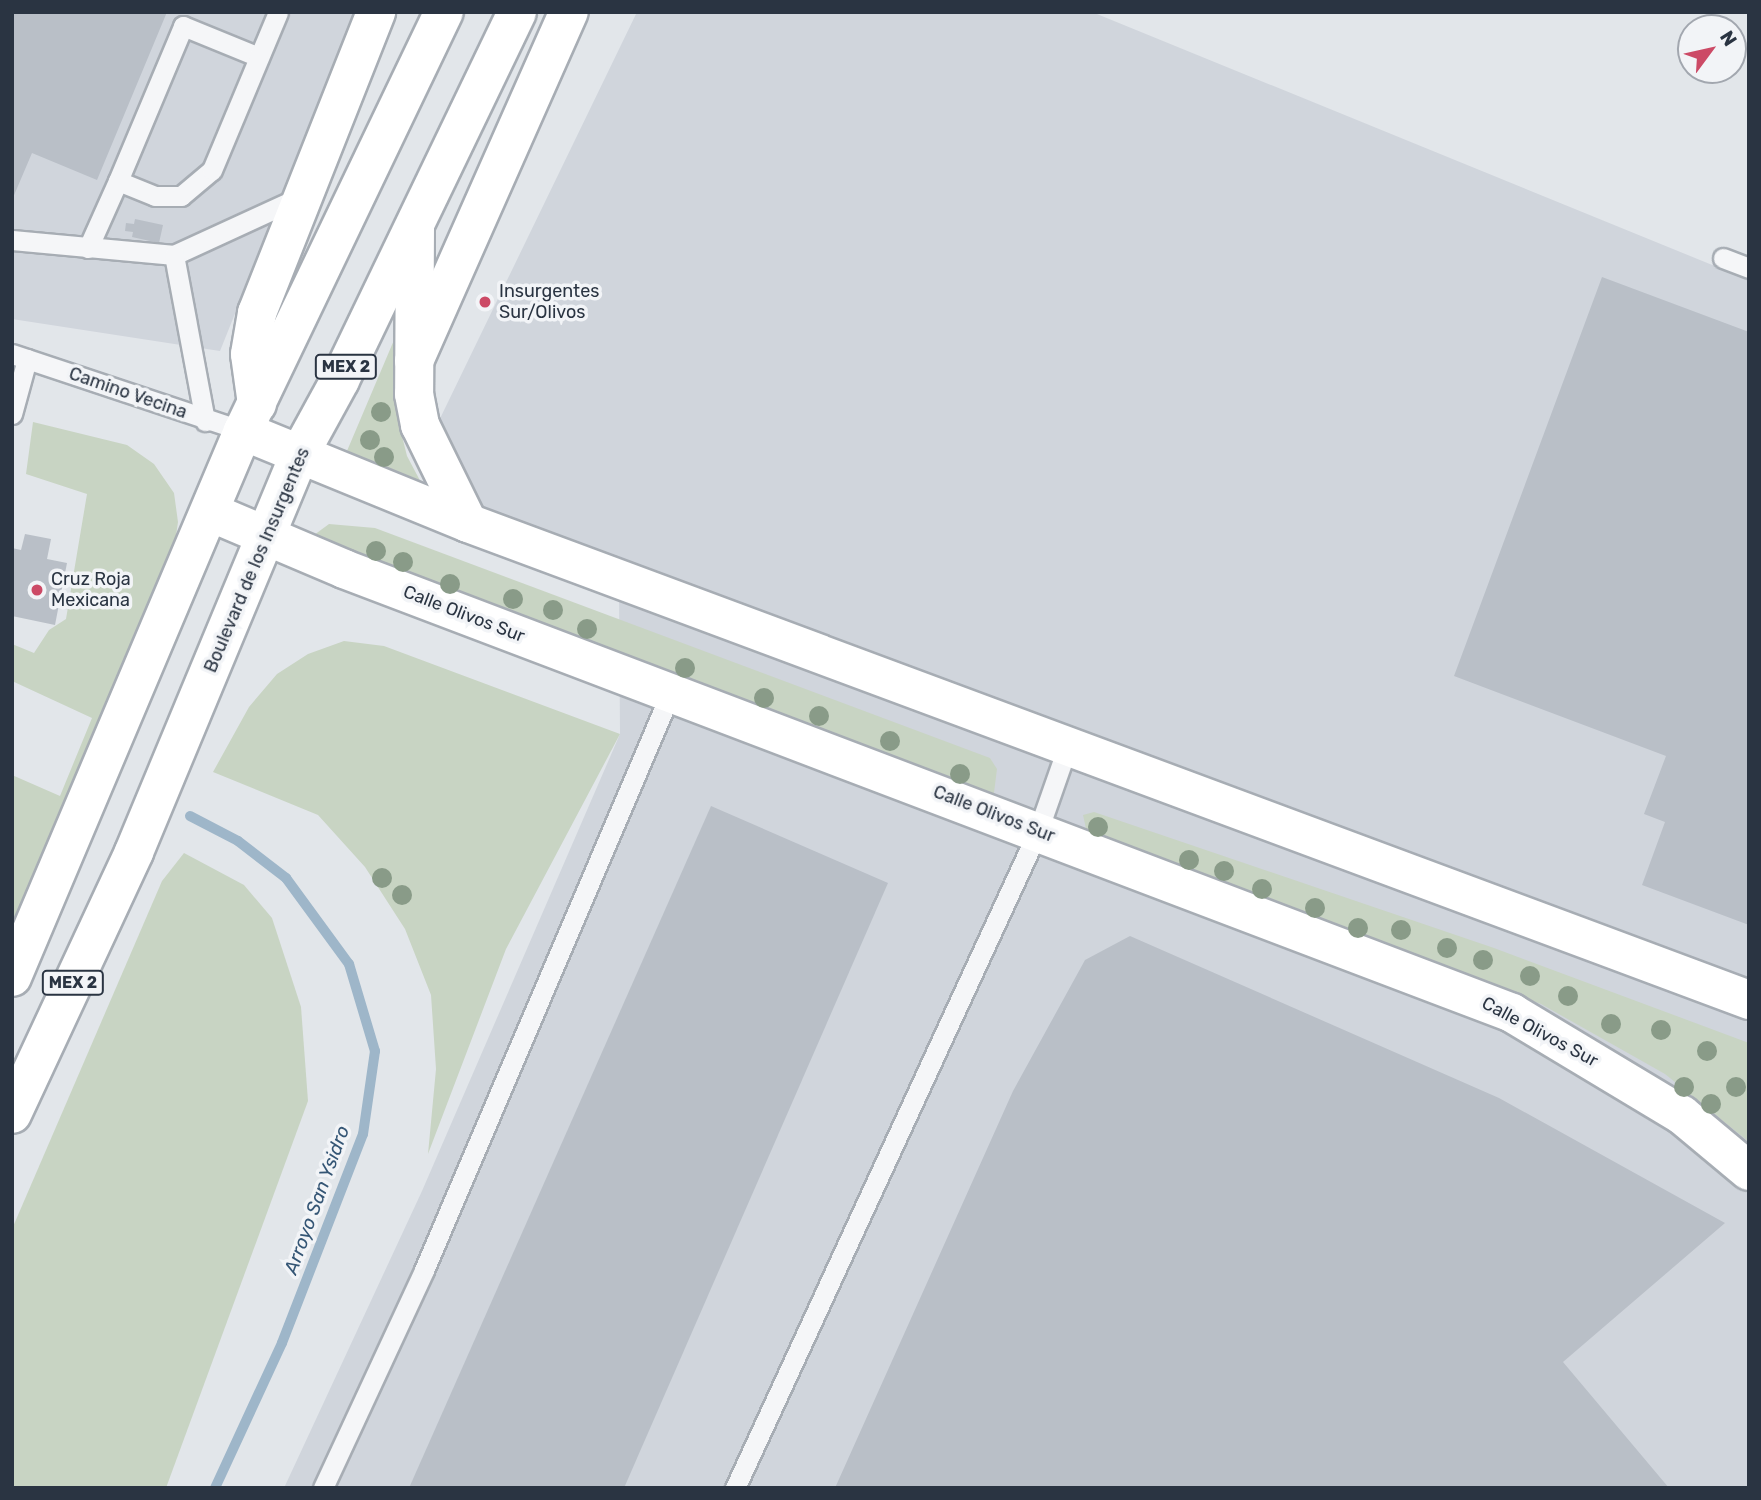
<!DOCTYPE html>
<style>
body{margin:0}
#map{position:relative;width:1761px;height:1500px;overflow:hidden;background:#e2e6ea;font-family:Rubik,sans-serif}
div>[style]{position:absolute}
.built>*{inset:0;background:#d0d5dc}
.green>*{inset:0;background:#c8d4c3}
.stream>*{height:10px;margin:-5px;padding:0 5px;transform-origin:5px;border-radius:5px;background:#9eb6c9}
.building>*{inset:0;background:#b9bfc7}
.roads{filter:drop-shadow(2px 0 #a7adb4) drop-shadow(-2px 0 #a7adb4) drop-shadow(0 2px #a7adb4) drop-shadow(0 -2px #a7adb4)}
.lane>*{height:19px;margin:-9.5px;padding:0 9.5px;transform-origin:9.5px;border-radius:9.5px;background:#f5f6f8}
.secondary>*{height:38px;margin:-19px;padding:0 19px;transform-origin:19px;border-radius:19px;background:#fff}
.highway>*{height:38px;margin:-19px;padding:0 19px;transform-origin:19px;border-radius:19px;background:#fff}
.trees>*{width:20px;height:20px;margin:-10px;border-radius:50%;background:#899b88}
.dots>*{width:19px;height:19px;translate:-50% -50%;box-sizing:border-box;border:4px solid #f2f4f7;border-radius:50%}
span{translate:-50% -50%;white-space:nowrap;text-align:center;line-height:1.15;-webkit-text-stroke:7px #f2f4f7;paint-order:stroke}
.shield-label span{padding:2px 5px;background:#f2f4f7;border:2px solid;border-radius:5px;-webkit-text-stroke-width:0}
.shield-label{font-size:16px;color:#2a3442;font-weight:700}
.poi-label{font-size:18px;color:#2a3442}
.left{translate:0 -50%;text-align:left}
.street-label{font-size:18px;color:#2a3442}
.water-label{font-size:19px;color:#355675;font-style:italic}
.frame{position:absolute;inset:0;border:14px solid #2a3442;pointer-events:none}
.north{position:absolute;left:1677px;top:14px;width:70px;height:70px;box-sizing:border-box;background:#f2f4f7;border:2px solid #a2a7af;border-radius:50%;rotate:57deg;font-size:19px;font-weight:700;line-height:28px;text-align:center;color:#2a3442}
.north::after{content:'';display:block;margin:auto;width:24px;height:32px;background:#cc4a66;clip-path:polygon(50% 0,100% 100%,50% 72%,0 100%)}
</style>
<div id="map">
<div class="built">
<i style="clip-path:polygon(12px 12px,356px 12px,220px 351px,12px 319px)"></i>
<i style="clip-path:polygon(637px 12px,1092px 12px,1749px 280px,1749px 1488px,284px 1488px,422px 1191px,620px 734px,619px 587px,489px 533px,433px 433px)"></i>
</div>
<div class="green">
<i style="clip-path:polygon(397px 333px,396px 412px,407px 456px,425px 490px,344px 458px)"></i>
<i style="clip-path:polygon(33px 422px,127px 445px,154px 464px,174px 493px,178px 522px,170px 577px,12px 950px,12px 775px,60px 796px,92px 718px,12px 681px,12px 644px,34px 653px,49px 630px,66px 619px,87px 494px,26px 474px)"></i>
<i style="clip-path:polygon(329px 524px,375px 528px,990px 758px,997px 769px,994px 793px,982px 794px,310px 538px)"></i>
<i style="clip-path:polygon(344px 641px,384px 646px,620px 734px,506px 949px,428px 1154px,436px 1069px,431px 995px,405px 929px,365px 867px,318px 815px,213px 772px,249px 707px,277px 674px,308px 654px)"></i>
<i style="clip-path:polygon(1094px 812px,1494px 948px,1749px 1043px,1749px 1142px,1665px 1074px,1541px 1004px,1087px 833px,1083px 815px)"></i>
<i style="clip-path:polygon(184px 853px,244px 885px,272px 918px,301px 1007px,308px 1101px,166px 1488px,12px 1488px,12px 1229px,162px 881px)"></i>
</div>
<div class="stream">
<i style="left:190px;top:816px;width:54px;rotate:27.5deg"></i>
<i style="left:238px;top:841px;width:61px;rotate:37.6deg"></i>
<i style="left:286px;top:878px;width:107px;rotate:53.8deg"></i>
<i style="left:349px;top:964px;width:91px;rotate:73.4deg"></i>
<i style="left:375px;top:1051px;width:84px;rotate:98.2deg"></i>
<i style="left:363px;top:1134px;width:224px;rotate:111.2deg"></i>
<i style="left:282px;top:1343px;width:160px;rotate:114.8deg"></i>
</div>
<div class="building">
<i style="clip-path:polygon(12px 12px,167px 12px,97px 180px,32px 153px,12px 200px)"></i>
<i style="clip-path:polygon(135px 219px,163px 225px,159px 243px,132px 237px,133px 232px,125px 231px,126px 223px,134px 224px)"></i>
<i style="clip-path:polygon(1602px 277px,1749px 332px,1749px 925px,1642px 885px,1665px 822px,1644px 814px,1666px 756px,1454px 676px)"></i>
<i style="clip-path:polygon(25px 534px,51px 539px,47px 559px,67px 563px,55px 625px,12px 616px,12px 548px,21px 550px)"></i>
<i style="clip-path:polygon(711px 806px,888px 883px,624px 1488px,409px 1488px)"></i>
<i style="clip-path:polygon(1130px 936px,1499px 1098px,1725px 1223px,1563px 1362px,1669px 1488px,835px 1488px,1013px 1091px,1085px 960px)"></i>
</div>
<div class="roads">
<div class="lane">
<i style="left:118px;top:181px;width:168px;rotate:-67.2deg"></i>
<i style="left:183px;top:26px;width:82px;rotate:22.2deg"></i>
<i style="left:12px;top:240px;width:163px;rotate:5.3deg"></i>
<i style="left:174px;top:255px;width:141px;rotate:-24.7deg"></i>
<i style="left:88px;top:248px;width:73px;rotate:-65.9deg"></i>
<i style="left:118px;top:181px;width:40px;rotate:22deg"></i>
<i style="left:155px;top:196px;width:26px"></i>
<i style="left:181px;top:196px;width:40px;rotate:-40deg"></i>
<i style="left:212px;top:170px;width:171px;rotate:-67.3deg"></i>
<i style="left:174px;top:255px;width:169px;rotate:79.4deg"></i>
<i style="left:1723px;top:258px;width:28px;rotate:21deg"></i>
<i style="left:12px;top:354px;width:243px;rotate:18.4deg"></i>
<i style="left:12px;top:414px;width:57px;rotate:-74.7deg"></i>
<i style="left:323px;top:1488px;width:240px;rotate:-65.1deg"></i>
<i style="left:424px;top:1270px;width:629px;rotate:-66.86deg"></i>
<i style="left:735px;top:1488px;width:724px;rotate:-65.24deg"></i>
<i style="left:1038px;top:831px;width:88px;rotate:-70.7deg"></i>
</div>
<div class="secondary">
<i style="left:414px;top:361px;width:382px;rotate:-66.1deg"></i>
<i style="left:257px;top:404px;width:50px;rotate:-98deg"></i>
<i style="left:250px;top:354px;width:42px;rotate:-80.3deg"></i>
<i style="left:257px;top:313px;width:324px;rotate:-68.4deg"></i>
<i style="left:243px;top:431px;width:243px;rotate:22.2deg"></i>
<i style="left:468px;top:523px;width:1367px;rotate:20.42deg"></i>
<i style="left:210px;top:512px;width:146px;rotate:23deg"></i>
<i style="left:344px;top:569px;width:1250px;rotate:20.81deg"></i>
<i style="left:1512px;top:1013px;width:198px;rotate:31deg"></i>
<i style="left:1682px;top:1115px;width:87px;rotate:39.9deg"></i>
</div>
<div class="highway">
<i style="left:415px;top:226px;width:168px;rotate:90.3deg"></i>
<i style="left:414px;top:394px;width:32px;rotate:79deg"></i>
<i style="left:420px;top:425px;width:109px;rotate:63.9deg"></i>
<i style="left:12px;top:977px;width:593px;rotate:-67.07deg"></i>
<i style="left:243px;top:431px;width:465px;rotate:-64.4deg"></i>
<i style="left:12px;top:1114px;width:289px;rotate:-65deg"></i>
<i style="left:134px;top:852px;width:430px;rotate:-67.4deg"></i>
<i style="left:299px;top:455px;width:85px;rotate:-61.3deg"></i>
<i style="left:340px;top:380px;width:408px;rotate:-64.3deg"></i>
</div>
</div>
<div class="trees">
<i style="left:381px;top:412px"></i>
<i style="left:370px;top:440px"></i>
<i style="left:384px;top:457px"></i>
<i style="left:376px;top:551px"></i>
<i style="left:403px;top:562px"></i>
<i style="left:450px;top:584px"></i>
<i style="left:513px;top:599px"></i>
<i style="left:553px;top:610px"></i>
<i style="left:587px;top:629px"></i>
<i style="left:685px;top:668px"></i>
<i style="left:764px;top:698px"></i>
<i style="left:819px;top:716px"></i>
<i style="left:890px;top:741px"></i>
<i style="left:960px;top:774px"></i>
<i style="left:1098px;top:827px"></i>
<i style="left:1189px;top:860px"></i>
<i style="left:1224px;top:871px"></i>
<i style="left:382px;top:878px"></i>
<i style="left:1262px;top:889px"></i>
<i style="left:402px;top:895px"></i>
<i style="left:1315px;top:908px"></i>
<i style="left:1358px;top:928px"></i>
<i style="left:1401px;top:930px"></i>
<i style="left:1447px;top:948px"></i>
<i style="left:1483px;top:960px"></i>
<i style="left:1530px;top:976px"></i>
<i style="left:1568px;top:996px"></i>
<i style="left:1611px;top:1024px"></i>
<i style="left:1661px;top:1030px"></i>
<i style="left:1707px;top:1051px"></i>
<i style="left:1684px;top:1087px"></i>
<i style="left:1736px;top:1087px"></i>
<i style="left:1711px;top:1104px"></i>
</div>
<div class="dots">
<i style="left:485px;top:302px;background:#cc4a66"></i>
<i style="left:37px;top:590px;background:#cc4a66"></i>
</div>
<div class="shield-label">
<span style="left:346px;top:367px">MEX 2</span>
<span style="left:73px;top:983px">MEX 2</span>
</div>
<div class="poi-label">
<span class="left" style="left:499px;top:302px">Insurgentes<br>Sur/Olivos</span>
<span class="left" style="left:51px;top:590px">Cruz Roja<br>Mexicana</span>
</div>
<div class="street-label">
<span style="left:128px;top:393px;rotate:19deg">Camino Vecina</span>
<span style="left:257px;top:560px;rotate:-67deg">Boulevard de los Insurgentes</span>
<span style="left:464px;top:614px;rotate:21deg">Calle Olivos Sur</span>
<span style="left:994px;top:814px;rotate:21deg">Calle Olivos Sur</span>
<span style="left:1540px;top:1032px;rotate:28deg">Calle Olivos Sur</span>
</div>
<div class="water-label">
<span style="left:317px;top:1200px;rotate:-70deg">Arroyo San Ysidro</span>
</div>
<div class="frame"></div>
<div class="north">N</div>
</div>
